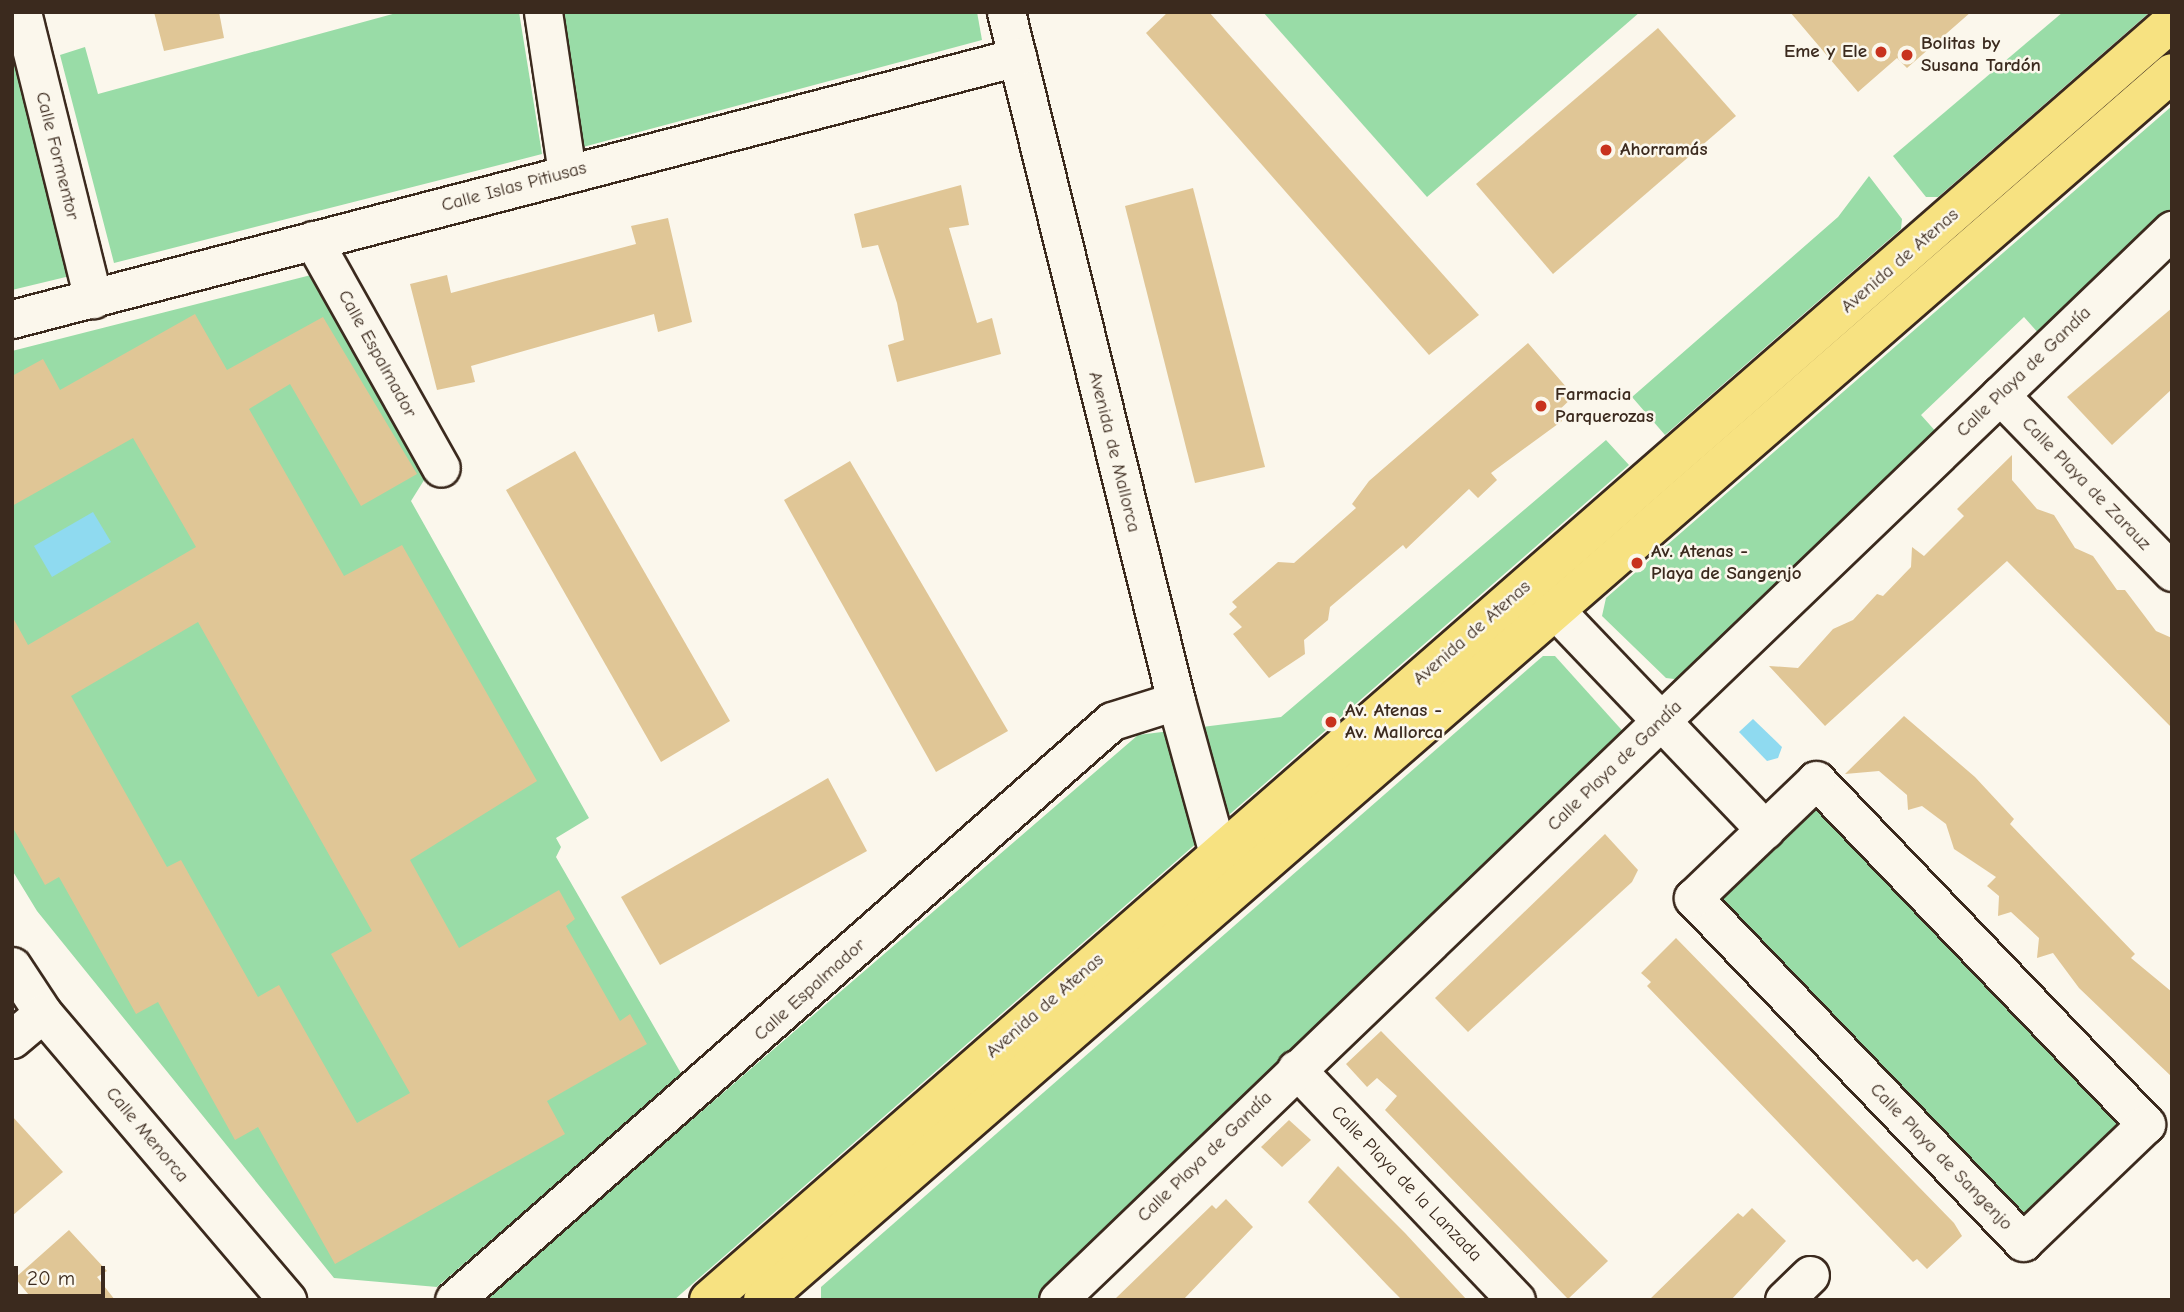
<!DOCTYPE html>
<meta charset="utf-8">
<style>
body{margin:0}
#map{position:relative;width:2184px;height:1312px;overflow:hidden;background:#fbf7ec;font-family:"Comic Neue",sans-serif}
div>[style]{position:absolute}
.green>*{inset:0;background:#99dca7}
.water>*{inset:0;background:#8fdaf0}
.building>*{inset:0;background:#e0c696}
.roads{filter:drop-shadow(2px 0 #3b2a1e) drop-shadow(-2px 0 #3b2a1e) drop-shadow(0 2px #3b2a1e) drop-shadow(0 -2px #3b2a1e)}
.minor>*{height:37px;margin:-18.5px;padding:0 18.5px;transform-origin:18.5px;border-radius:18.5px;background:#fbf7ec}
.major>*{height:38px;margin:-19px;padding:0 19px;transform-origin:19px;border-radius:19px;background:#f7e281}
.dots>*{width:19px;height:19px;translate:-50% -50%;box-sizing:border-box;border:4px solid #fbf7ec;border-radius:50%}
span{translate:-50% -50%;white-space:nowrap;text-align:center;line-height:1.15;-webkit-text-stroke:5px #fbf7ec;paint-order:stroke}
.poi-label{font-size:19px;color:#3b2a1e;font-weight:700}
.left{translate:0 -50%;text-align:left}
.right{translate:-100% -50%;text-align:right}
.street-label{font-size:19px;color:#3b2a1e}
.frame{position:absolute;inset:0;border:14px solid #3b2a1e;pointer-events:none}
.scale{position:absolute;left:14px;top:1266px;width:91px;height:32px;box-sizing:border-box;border:4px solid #3b2a1e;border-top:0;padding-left:9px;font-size:21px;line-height:24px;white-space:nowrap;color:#3b2a1e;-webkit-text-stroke:5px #fbf7ec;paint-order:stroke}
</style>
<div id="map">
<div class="green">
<i style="clip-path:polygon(400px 12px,519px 12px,542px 154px,114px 263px,60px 55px,85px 47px,98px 94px)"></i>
<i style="clip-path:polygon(562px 12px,977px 12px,982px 40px,583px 147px)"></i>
<i style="clip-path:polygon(1263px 12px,1640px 12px,1427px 197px)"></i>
<i style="clip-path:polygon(2063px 12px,2150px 12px,1938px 197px,1926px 197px,1893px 156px)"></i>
<i style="clip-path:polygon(14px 61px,70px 276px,12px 290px,12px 64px)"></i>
<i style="clip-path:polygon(2172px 106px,2172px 208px,2041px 336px,2024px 317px,1921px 415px,1938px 434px,1682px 680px,1666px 678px,1602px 616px,1606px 598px)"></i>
<i style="clip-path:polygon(1869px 176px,1902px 219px,1901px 229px,1665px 435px,1632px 397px,1838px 217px)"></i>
<i style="clip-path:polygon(311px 275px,426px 477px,411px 501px,589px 818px,556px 838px,561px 847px,556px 857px,682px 1075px,437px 1287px,334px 1278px,37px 911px,12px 870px,12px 351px)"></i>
<i style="clip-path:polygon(1606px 440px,1629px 465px,674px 1300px,483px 1300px,1138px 735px,1281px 717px)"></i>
<i style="clip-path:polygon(1543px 656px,1555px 656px,1628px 737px,1038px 1300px,821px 1300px,821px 1287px)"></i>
<i style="clip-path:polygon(1814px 801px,2126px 1124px,2024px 1221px,1713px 898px)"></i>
</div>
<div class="water">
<i style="clip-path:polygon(93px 512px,111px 542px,52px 577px,34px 546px)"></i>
<i style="clip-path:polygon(1753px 719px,1782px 747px,1778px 758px,1767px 761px,1739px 732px)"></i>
</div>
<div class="building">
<i style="clip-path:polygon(154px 12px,219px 12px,224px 38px,164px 51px)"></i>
<i style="clip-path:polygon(1168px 12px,1209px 12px,1479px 315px,1429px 355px,1146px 33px)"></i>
<i style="clip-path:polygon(1790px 12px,1971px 12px,1907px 68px,1897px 58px,1858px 92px)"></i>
<i style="clip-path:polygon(1658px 28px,1736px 116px,1553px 274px,1476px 184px)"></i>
<i style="clip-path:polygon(961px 185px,969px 225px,949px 228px,977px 323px,992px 318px,1001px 354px,897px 382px,888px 345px,904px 340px,897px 303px,878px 245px,862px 248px,854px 214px)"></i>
<i style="clip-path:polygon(1193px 188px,1265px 467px,1195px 483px,1125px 206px)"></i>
<i style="clip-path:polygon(668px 218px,692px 322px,658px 332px,654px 314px,471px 366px,475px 382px,437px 390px,410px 284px,447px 275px,451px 293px,636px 244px,631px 226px)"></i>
<i style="clip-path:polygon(2172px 308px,2172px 389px,2112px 445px,2067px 397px)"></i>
<i style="clip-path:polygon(evenodd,195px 314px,227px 370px,323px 317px,417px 474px,361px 506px,290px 384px,249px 409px,344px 576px,402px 545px,537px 781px,410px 860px,459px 948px,559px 890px,575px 919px,566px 926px,620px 1021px,630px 1014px,647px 1044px,547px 1101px,565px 1134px,335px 1264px,258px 1127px,235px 1140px,158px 1002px,136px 1014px,59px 877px,45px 885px,12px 826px,12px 616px,28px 645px,196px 547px,133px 438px,12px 506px,12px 376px,43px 359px,60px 390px,195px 314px,198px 622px,372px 931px,331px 954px,410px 1093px,357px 1123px,279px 985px,258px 997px,181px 860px,167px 867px,71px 696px,198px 622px)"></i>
<i style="clip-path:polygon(1528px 343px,1574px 396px,1556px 413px,1562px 421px,1491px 473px,1497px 480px,1478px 498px,1469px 489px,1406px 549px,1403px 545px,1330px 607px,1328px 620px,1304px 640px,1305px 654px,1269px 678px,1233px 634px,1242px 627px,1229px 614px,1237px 607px,1232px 602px,1278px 562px,1294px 563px,1356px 508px,1352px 504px,1369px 481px)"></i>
<i style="clip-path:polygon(575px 451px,730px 721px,661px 762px,506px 490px)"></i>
<i style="clip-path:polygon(2012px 455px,2012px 480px,2037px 509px,2054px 515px,2075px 548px,2093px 556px,2117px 590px,2125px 590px,2156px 631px,2172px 638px,2172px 728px,2007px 561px,1825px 726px,1769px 666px,1798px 668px,1833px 629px,1853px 620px,1877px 594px,1883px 596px,1911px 567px,1912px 547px,1924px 556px,1964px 516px,1957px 509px)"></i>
<i style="clip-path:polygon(850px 461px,1008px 731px,936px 772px,784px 500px)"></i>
<i style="clip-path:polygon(1904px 716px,1975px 777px,2014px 819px,2010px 824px,2135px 954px,2131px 958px,2172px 992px,2172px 1077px,2079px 988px,2053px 953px,2037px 958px,2039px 938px,2011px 912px,1998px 916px,1999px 896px,1987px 886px,1996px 877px,1954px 849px,1946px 824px,1922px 806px,1908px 810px,1907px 795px,1879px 771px,1845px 774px)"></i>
<i style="clip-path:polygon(828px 778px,867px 851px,660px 965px,621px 897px)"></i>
<i style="clip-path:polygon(1605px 834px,1638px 870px,1632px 882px,1468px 1032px,1435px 998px)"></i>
<i style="clip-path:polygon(1676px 938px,1954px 1223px,1962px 1236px,1927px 1269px,1917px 1259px,1913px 1262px,1647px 986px,1651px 982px,1641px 973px)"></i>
<i style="clip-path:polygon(1381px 1031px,1608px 1261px,1568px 1299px,1385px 1110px,1397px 1096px,1377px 1078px,1367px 1087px,1346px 1064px)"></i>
<i style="clip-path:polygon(12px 1116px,63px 1172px,12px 1216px)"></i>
<i style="clip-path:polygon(1289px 1120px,1311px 1140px,1282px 1167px,1261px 1147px)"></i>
<i style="clip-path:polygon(1338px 1166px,1405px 1233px,1467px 1300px,1402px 1300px,1389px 1287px,1308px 1202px)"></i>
<i style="clip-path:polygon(1226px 1199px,1253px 1227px,1183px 1300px,1114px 1300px,1212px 1205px,1216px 1209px)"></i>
<i style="clip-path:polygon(1752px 1208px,1786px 1241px,1731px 1300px,1649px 1300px,1738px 1213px,1743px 1217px)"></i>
<i style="clip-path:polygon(69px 1230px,107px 1271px,97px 1277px,115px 1300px,33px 1300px,15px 1278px)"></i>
</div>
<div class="roads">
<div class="minor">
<i style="left:22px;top:12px;width:296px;rotate:76.1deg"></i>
<i style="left:543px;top:12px;width:163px;rotate:81.5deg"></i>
<i style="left:1006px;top:12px;width:710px;rotate:76.14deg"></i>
<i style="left:1176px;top:701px;width:158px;rotate:74.6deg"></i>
<i style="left:1218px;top:853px;width:31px;rotate:50deg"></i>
<i style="left:313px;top:240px;width:261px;rotate:60.7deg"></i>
<i style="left:12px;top:319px;width:1039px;rotate:-14.61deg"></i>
<i style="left:2000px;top:395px;width:247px;rotate:45.8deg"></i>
<i style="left:1535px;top:589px;width:333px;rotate:46.3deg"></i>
<i style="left:1816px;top:780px;width:477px;rotate:46.2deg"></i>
<i style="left:2146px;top:1124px;width:170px;rotate:136.2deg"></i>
<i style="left:2023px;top:1242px;width:477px;rotate:-133.8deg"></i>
<i style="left:1693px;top:898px;width:170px;rotate:-43.8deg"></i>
<i style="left:12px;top:966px;width:56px;rotate:56.6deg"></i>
<i style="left:43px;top:1013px;width:377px;rotate:49.6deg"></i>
<i style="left:12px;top:1039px;width:40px;rotate:-40deg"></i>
<i style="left:1296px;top:1069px;width:319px;rotate:46.4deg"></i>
<i style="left:454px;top:1300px;width:876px;rotate:-41.35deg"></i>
<i style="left:1112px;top:721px;width:67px;rotate:-17.4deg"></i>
<i style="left:1058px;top:1300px;width:1545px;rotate:-43.85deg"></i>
<i style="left:1784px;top:1300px;width:36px;rotate:-44deg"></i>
</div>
<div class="major">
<i style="left:709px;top:1300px;width:1943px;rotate:-41.14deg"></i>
<i style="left:763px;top:1300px;width:1868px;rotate:-41.05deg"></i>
</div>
</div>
<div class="dots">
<i style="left:1881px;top:52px;background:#c8321e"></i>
<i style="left:1907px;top:55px;background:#c8321e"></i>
<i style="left:1606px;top:150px;background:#c8321e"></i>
<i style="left:1541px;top:406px;background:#c8321e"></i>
<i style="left:1637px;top:563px;background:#c8321e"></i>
<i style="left:1331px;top:722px;background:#c8321e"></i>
</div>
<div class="poi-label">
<span class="left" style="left:1921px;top:55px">Bolitas by<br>Susana Tardón</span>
<span class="right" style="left:1867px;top:52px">Eme y Ele</span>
<span class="left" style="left:1620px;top:150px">Ahorramás</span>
<span class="left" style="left:1555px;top:406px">Farmacia<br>Parquerozas</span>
<span class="left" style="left:1651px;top:563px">Av. Atenas -<br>Playa de Sangenjo</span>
<span class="left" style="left:1345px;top:722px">Av. Atenas -<br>Av. Mallorca</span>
</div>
<div class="street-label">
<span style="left:57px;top:156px;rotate:76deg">Calle Formentor</span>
<span style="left:514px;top:187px;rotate:-15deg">Calle Islas Pitiusas</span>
<span style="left:1900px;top:261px;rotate:-41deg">Avenida de Atenas</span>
<span style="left:377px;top:354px;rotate:61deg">Calle Espalmador</span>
<span style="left:2024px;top:372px;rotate:-44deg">Calle Playa de Gandía</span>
<span style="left:1114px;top:452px;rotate:76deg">Avenida de Mallorca</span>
<span style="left:2086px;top:484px;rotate:46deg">Calle Playa de Zarauz</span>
<span style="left:1472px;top:633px;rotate:-41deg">Avenida de Atenas</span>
<span style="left:1615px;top:766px;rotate:-44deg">Calle Playa de Gandía</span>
<span style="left:810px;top:990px;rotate:-42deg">Calle Espalmador</span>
<span style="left:1045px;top:1006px;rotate:-41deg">Avenida de Atenas</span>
<span style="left:147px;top:1135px;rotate:50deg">Calle Menorca</span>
<span style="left:1205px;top:1157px;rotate:-44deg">Calle Playa de Gandía</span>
<span style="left:1941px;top:1157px;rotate:46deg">Calle Playa de Sangenjo</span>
<span style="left:1406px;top:1184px;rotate:46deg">Calle Playa de la Lanzada</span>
</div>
<div class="frame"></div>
<div class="scale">20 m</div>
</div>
